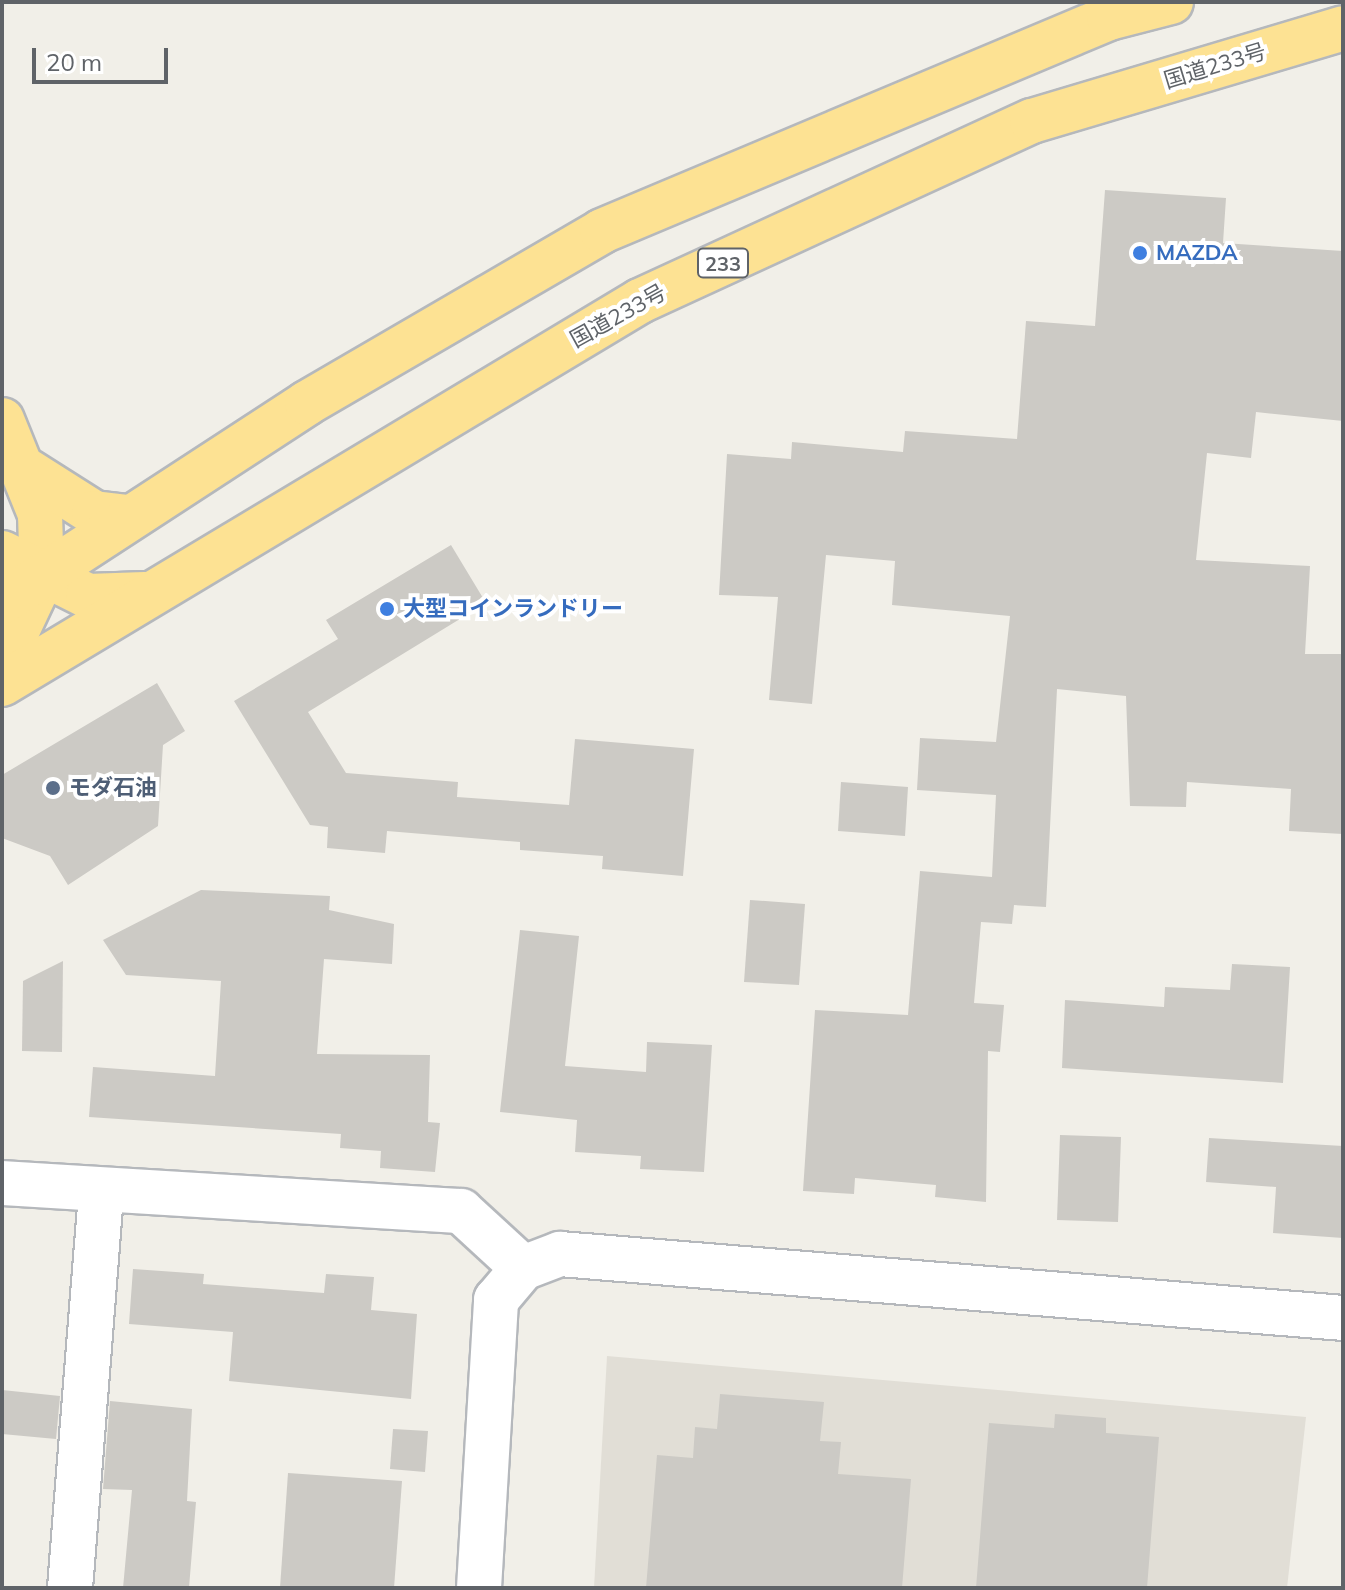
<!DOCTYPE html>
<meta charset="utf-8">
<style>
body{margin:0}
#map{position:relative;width:1345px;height:1590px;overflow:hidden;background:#f1efe8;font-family:Mulish,"Noto Sans JP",sans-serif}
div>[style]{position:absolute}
.education>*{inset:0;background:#e1ded6}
.building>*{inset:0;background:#cccac5}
.roads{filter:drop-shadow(2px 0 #b5b8bc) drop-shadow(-2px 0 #b5b8bc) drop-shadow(0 2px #b5b8bc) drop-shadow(0 -2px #b5b8bc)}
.minor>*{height:44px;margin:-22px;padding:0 22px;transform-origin:22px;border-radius:22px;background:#fff}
.highway>*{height:44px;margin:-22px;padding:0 22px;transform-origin:22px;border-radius:22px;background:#fde293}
.dots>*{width:22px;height:22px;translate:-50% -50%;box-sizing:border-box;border:4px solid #fff;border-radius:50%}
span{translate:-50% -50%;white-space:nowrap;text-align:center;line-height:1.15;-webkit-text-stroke:8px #fff;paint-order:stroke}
.shield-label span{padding:2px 6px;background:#fff;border:2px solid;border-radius:6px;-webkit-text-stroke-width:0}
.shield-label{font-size:20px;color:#5f6368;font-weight:700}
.street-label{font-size:22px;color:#5f6368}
.shop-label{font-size:22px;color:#366cbe;font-weight:700}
.left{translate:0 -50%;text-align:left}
.service-label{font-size:22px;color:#4e5e75;font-weight:700}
.frame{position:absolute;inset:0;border:4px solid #5f6368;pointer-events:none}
.scale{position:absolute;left:32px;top:48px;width:136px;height:36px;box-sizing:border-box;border:4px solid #5f6368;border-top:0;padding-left:10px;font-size:24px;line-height:28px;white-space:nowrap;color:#5f6368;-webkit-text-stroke:6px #fff;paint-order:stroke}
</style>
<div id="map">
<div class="education">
<i style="clip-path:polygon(607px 1356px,1306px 1417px,1287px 1588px,594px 1588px)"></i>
</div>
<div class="building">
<i style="clip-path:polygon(1105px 190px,1226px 198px,1223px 243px,1343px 251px,1343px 421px,1256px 412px,1251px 458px,1207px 453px,1196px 560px,1310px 566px,1305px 654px,1343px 654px,1343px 834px,1289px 831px,1291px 789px,1187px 782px,1186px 807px,1130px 806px,1126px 696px,1057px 689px,1046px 907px,1014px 905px,1012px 924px,981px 922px,974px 1003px,1004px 1005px,1000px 1052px,988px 1051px,986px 1202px,935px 1197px,936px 1185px,855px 1178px,854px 1194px,803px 1191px,815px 1010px,908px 1015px,920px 871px,992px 877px,996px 795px,917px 790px,920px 738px,996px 742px,1010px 616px,892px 605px,895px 561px,826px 555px,812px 704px,769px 700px,778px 597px,719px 595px,727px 454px,791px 459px,792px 442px,903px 452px,905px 431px,1017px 439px,1026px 321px,1095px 326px)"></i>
<i style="clip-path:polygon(451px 545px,486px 603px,308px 712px,346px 773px,458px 782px,457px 797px,569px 805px,575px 739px,694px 749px,683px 876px,602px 869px,603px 856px,520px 850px,520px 842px,387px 831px,385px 853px,327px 848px,328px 827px,310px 825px,234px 701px,338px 639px,326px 620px)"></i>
<i style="clip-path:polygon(157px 683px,185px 731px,163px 745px,158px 826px,68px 885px,50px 856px,2px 838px,2px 775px)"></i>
<i style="clip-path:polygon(841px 782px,908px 787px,905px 836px,838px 831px)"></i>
<i style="clip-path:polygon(201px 890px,330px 896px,329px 910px,394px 924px,392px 964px,324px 959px,317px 1054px,430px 1055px,428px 1122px,440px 1123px,435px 1172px,380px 1168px,381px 1151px,340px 1148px,341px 1134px,89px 1117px,93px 1067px,215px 1076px,221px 981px,126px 975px,103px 940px)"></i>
<i style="clip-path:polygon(750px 900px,805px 904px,799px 985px,744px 982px)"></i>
<i style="clip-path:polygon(520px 930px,579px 936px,565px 1066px,646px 1072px,647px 1042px,712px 1045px,704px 1172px,640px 1169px,641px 1156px,575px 1152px,577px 1120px,500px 1112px)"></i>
<i style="clip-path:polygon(63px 961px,62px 1052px,22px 1051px,23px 981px)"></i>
<i style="clip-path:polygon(1232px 964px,1290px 967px,1283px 1083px,1062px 1068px,1065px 1000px,1164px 1007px,1165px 987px,1230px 990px)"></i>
<i style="clip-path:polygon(1060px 1135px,1121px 1137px,1118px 1222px,1057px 1220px)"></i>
<i style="clip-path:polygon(1209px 1138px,1343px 1146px,1343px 1238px,1273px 1233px,1276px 1187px,1206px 1182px)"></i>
<i style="clip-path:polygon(133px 1269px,204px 1274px,203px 1284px,324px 1293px,326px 1274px,374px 1277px,371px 1310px,417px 1314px,411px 1399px,229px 1381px,233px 1332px,129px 1324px)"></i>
<i style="clip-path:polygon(2px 1390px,60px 1396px,56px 1439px,2px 1434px)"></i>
<i style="clip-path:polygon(720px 1394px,824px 1402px,820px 1441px,841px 1442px,838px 1474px,911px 1479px,902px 1588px,646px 1588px,657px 1455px,693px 1458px,695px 1427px,717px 1429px)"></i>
<i style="clip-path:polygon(110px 1401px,192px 1409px,187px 1501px,196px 1502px,189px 1588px,123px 1588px,132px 1490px,103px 1489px)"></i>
<i style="clip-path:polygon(1055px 1414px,1106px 1418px,1106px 1433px,1159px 1437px,1147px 1588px,976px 1588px,989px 1423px,1054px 1428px)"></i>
<i style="clip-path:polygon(393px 1429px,428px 1431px,425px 1472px,390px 1469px)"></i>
<i style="clip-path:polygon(288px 1473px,402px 1481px,394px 1588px,280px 1588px)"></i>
</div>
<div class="roads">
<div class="minor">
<i style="left:2px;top:1183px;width:460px;rotate:3.5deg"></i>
<i style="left:461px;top:1211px;width:84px;rotate:42.6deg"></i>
<i style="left:70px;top:1588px;width:399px;rotate:-85.5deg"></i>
<i style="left:479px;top:1588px;width:289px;rotate:-86.6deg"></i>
<i style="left:496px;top:1300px;width:42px;rotate:-49.8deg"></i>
<i style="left:523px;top:1268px;width:40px;rotate:-21deg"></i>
<i style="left:560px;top:1254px;width:786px;rotate:4.67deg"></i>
</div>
<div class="highway">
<i style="left:2px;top:420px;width:101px;rotate:68deg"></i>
<i style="left:40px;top:514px;width:64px;rotate:88.2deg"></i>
<i style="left:42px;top:578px;width:94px;rotate:115.2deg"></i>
<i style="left:28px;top:471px;width:78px;rotate:32.5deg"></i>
<i style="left:94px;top:513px;width:32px;rotate:7deg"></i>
<i style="left:2px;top:553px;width:96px;rotate:26.6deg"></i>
<i style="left:88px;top:596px;width:57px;rotate:-2deg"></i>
<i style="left:2px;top:602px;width:364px;rotate:-33.1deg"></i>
<i style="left:307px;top:403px;width:341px;rotate:-30.2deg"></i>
<i style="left:602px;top:231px;width:550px;rotate:-22.79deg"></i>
<i style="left:1109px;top:18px;width:64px;rotate:-14.5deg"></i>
<i style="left:2px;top:684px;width:744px;rotate:-30.98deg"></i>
<i style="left:640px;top:301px;width:431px;rotate:-24.7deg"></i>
<i style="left:1032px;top:121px;width:325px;rotate:-16.6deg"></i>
</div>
</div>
<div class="dots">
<i style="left:1140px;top:253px;background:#3f7fe0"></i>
<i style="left:387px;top:609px;background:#3f7fe0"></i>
<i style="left:53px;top:788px;background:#5c6f8a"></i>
</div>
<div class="shield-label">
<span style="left:723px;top:263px">233</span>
</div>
<div class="street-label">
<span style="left:1215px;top:66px;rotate:-17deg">国道233号</span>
<span style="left:618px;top:316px;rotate:-29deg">国道233号</span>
</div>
<div class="shop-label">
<span class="left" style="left:1156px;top:253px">MAZDA</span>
<span class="left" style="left:403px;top:609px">大型コインランドリー</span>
</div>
<div class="service-label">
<span class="left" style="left:69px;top:788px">モダ石油</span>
</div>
<div class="frame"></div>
<div class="scale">20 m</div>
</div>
